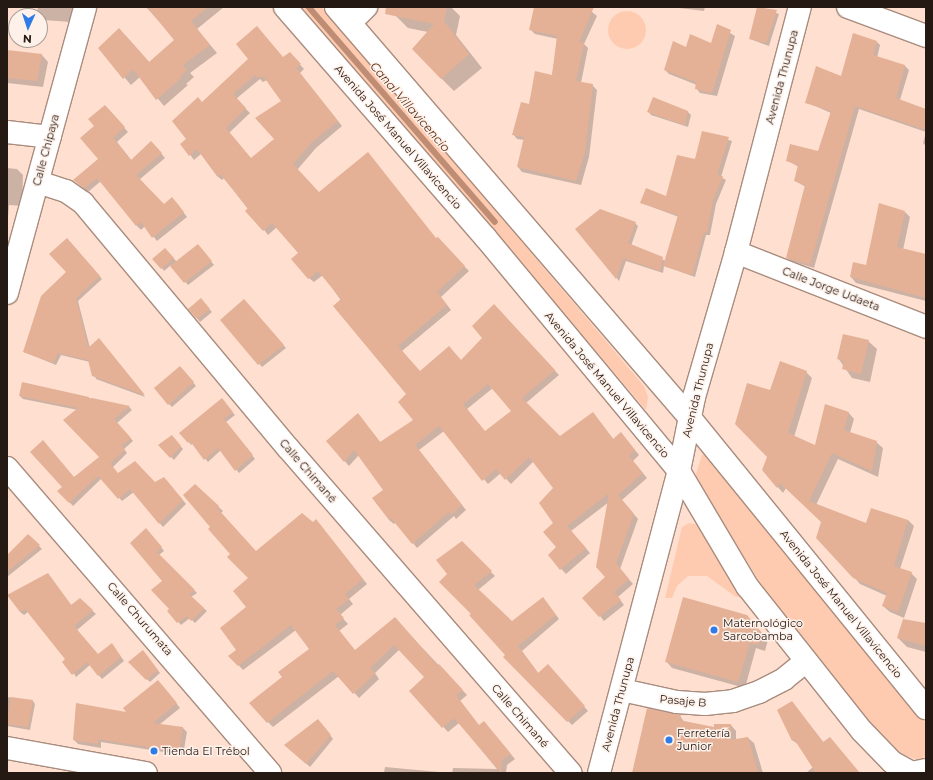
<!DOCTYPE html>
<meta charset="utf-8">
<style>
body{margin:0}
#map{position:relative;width:933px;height:780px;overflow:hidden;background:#ffdfcf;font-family:Montserrat,sans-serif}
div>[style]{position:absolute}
.green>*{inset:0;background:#fecbb1}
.round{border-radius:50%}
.shadow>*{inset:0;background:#0003}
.stream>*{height:5.5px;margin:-2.75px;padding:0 2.75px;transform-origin:2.75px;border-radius:2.75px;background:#be8d74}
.building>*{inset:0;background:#e4b197}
.roads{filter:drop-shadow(1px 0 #a98c7e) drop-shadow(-1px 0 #a98c7e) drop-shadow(0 1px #a98c7e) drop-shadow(0 -1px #a98c7e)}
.minor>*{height:22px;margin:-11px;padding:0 11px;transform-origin:11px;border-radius:11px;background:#fff}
.major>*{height:22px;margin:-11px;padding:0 11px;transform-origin:11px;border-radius:11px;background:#fff}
.dots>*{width:11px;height:11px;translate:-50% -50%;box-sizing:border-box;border:2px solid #fef1ea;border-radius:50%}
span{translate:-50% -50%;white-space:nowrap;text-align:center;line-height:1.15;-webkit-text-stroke:3px #fef1ea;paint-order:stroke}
.street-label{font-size:11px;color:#241913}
.poi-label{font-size:11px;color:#241913}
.left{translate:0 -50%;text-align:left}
.water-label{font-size:12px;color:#5a2a0f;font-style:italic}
.frame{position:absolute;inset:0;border:8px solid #241913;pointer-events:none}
.north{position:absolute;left:8px;top:8px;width:40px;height:40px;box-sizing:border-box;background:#fef1ea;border:1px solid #a79b94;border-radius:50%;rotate:183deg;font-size:11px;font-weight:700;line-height:16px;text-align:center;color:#241913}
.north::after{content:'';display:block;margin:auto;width:14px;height:18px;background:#2f7ce7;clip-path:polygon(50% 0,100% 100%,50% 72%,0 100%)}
</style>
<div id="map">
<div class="green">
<i style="clip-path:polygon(301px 7px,322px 7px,355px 45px,644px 386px,648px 397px,646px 410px)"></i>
<i class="round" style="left:608px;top:11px;width:38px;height:38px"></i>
<i style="clip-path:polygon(706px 452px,926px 724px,926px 756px,918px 760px,902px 754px,874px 730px,762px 586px,695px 477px,702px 455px)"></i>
<i style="clip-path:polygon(689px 523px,700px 525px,746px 595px,736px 597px,707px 576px,688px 576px,677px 586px,672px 598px,665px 598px,682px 527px)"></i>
</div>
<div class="shadow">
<i style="clip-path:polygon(38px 7px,73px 7px,71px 22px,43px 20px,37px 14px)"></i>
<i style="clip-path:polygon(146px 7px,224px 7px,197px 29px,217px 53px,190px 73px,194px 77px,186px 84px,188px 85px,164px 106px,140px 77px,131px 85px,99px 48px,126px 36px,150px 63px,176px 40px)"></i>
<i style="clip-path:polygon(397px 7px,451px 7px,460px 16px,456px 35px,482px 68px,454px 91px,441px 78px,428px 32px,408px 28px,395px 15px)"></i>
<i style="clip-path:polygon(535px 7px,586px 7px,597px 16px,584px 44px,588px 48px,581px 83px,592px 85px,597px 90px,589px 157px,581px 185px,522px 172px,518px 167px,525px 140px,517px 139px,513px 134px,529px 105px,552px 76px,558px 39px,535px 34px,530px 29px)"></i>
<i style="clip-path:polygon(678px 7px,705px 7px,704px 11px,679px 8px)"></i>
<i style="clip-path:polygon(759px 7px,779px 14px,769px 46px,750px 39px)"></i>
<i style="clip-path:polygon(718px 26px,735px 36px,717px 96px,700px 93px,696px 88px,697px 85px,669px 74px,665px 70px,687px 48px,712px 44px)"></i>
<i style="clip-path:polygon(877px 42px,880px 45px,877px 58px,905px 66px,909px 70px,900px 100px,926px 110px,926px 146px,923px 143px,926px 132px,859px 109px,814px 268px,791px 261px,787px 258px,806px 187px,795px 181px,799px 167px,788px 161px,819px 152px,831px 113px,806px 102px,841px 77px)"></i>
<i style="clip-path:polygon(7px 51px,42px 55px,48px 62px,43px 87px,7px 83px)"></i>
<i style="clip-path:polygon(evenodd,283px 58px,294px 58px,304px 69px,300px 73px,342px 126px,316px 148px,297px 170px,319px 193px,437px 239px,469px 271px,441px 297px,451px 310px,402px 351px,420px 372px,462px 361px,483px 339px,499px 310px,559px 375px,526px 403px,560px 437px,597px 418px,614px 440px,621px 433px,639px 455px,633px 461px,647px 478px,622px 500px,638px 519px,620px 569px,633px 584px,618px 597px,624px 605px,604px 621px,600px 616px,606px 577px,609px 502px,571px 531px,590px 553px,566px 574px,549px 556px,558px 547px,554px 523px,555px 488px,534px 461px,511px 484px,501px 473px,488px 484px,444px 431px,419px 450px,466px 510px,456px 519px,454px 516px,417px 548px,396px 522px,394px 524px,389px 520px,384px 490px,359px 455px,349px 466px,328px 442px,362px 419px,381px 443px,415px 420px,407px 394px,323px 275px,314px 282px,309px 278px,300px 253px,277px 227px,268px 235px,224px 178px,222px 180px,217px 176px,201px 154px,194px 160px,182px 144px,188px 140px,202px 103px,283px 58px,260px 79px,263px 82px,267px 80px,282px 101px,275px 139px,251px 159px,229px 133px,250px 113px,236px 99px,260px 79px,283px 58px,493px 388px,513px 411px,485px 432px,467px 409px,493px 388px)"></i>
<i style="clip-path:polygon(654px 99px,688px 112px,691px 115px,688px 127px,651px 115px,649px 112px)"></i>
<i style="clip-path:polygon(109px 110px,128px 132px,117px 142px,132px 161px,155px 146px,165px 158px,139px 180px,164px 205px,176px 202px,187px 217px,157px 241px,145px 226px,141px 230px,137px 226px,101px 181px,88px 192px,74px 180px,99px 159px,95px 126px)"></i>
<i style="clip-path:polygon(703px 133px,732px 141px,721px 177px,726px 180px,716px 204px,710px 235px,706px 235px,695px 277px,664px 266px,663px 273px,626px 261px,619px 281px,576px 229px,635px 223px,638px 226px,631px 246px,666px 261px,679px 217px,641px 203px,666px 197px,695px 160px)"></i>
<i style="clip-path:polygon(7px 168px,17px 169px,23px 175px,22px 206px,9px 205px,7px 230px)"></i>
<i style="clip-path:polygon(905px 212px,910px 217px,903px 250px,926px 255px,926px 301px,856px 283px,851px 277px,867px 266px)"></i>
<i style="clip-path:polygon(70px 242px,102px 279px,78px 301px,90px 348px,102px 343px,145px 397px,96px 379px,90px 362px,61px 355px,56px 365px,24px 352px,68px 272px)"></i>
<i style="clip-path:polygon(200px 248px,214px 265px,188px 285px,171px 265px,164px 271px,162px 268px,165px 249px,177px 262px)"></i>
<i style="clip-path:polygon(201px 300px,212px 312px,200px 322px,190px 309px)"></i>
<i style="clip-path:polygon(247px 303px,286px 348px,262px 367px,221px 320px)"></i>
<i style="clip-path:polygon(868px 341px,877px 349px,870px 382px,852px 378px,838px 358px)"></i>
<i style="clip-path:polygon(183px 370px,196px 386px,172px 407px,169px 404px)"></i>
<i style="clip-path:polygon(806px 372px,812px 378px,794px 437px,816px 446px,848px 412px,854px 419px,850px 433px,876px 442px,883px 448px,878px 477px,838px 459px,816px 505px,867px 525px,908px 520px,914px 526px,900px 569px,911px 573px,917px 579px,904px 618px,890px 612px,883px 606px,887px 596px,860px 584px,854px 577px,822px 522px,786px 488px,783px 493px,763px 470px,768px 457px,771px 391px)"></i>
<i style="clip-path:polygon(20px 396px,89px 398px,129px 407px,132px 410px,117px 423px,133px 441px,124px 449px,127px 453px,113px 467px,118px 474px,155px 484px,167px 481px,186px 504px,163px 527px,134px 492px,122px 501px,102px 478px,73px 506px,59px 491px,100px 457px,78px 410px,23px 399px)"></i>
<i style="clip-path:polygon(224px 403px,235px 415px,226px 422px,255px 459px,239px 473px,221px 450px,208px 462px,193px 443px,191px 445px,189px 442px)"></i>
<i style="clip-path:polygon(174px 439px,183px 449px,174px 460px,159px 445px)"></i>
<i style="clip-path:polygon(195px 485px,223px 511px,221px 513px,256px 552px,313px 523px,321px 526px,367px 584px,349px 599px,353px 604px,340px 615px,348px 624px,339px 631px,355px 651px,395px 619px,467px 695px,460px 701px,479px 726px,489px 728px,515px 759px,507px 765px,506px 773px,452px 773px,453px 768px,497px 769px,459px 723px,448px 732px,410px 691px,426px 677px,400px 649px,375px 673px,379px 679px,359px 698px,339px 676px,273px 727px,268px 722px,283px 677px,310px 649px,296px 630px,243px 670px,230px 656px,238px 650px,248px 608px,249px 578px,212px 527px)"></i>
<i style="clip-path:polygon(149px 532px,164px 551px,159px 555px,197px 593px,191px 597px,207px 611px,195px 623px,190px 618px,181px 625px,169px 611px,171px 609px)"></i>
<i style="clip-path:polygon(28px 535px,42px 549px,7px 577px,7px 556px)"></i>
<i style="clip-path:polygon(461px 542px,495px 576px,478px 590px,512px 622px,547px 603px,559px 619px,522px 651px,539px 674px,552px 670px,588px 711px,572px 725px,504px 657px,506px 655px,472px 614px,448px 574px)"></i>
<i style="clip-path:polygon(48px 574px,72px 606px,80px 599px,96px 614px,77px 630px,98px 655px,115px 648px,124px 661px,102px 679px,90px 665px,76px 677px,66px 660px,28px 612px,24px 615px,20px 612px)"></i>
<i style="clip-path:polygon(746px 616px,768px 640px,765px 651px,756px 648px,745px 688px,672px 668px,666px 661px)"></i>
<i style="clip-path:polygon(926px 624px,926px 652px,907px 647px,898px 638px)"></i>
<i style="clip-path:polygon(145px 654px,160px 673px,150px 682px,129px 662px)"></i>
<i style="clip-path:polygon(162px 685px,180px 708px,159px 725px,183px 728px,187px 732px,183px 755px,101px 742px,101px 748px,78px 744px,74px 740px,129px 714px)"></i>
<i style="clip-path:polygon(7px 697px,33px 701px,35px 704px,30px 730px,7px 726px)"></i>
<i style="clip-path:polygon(792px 702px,824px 743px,859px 773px,806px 773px,813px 767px,799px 745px,792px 740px)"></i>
<i style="clip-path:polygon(680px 716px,685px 723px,715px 729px,731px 725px,736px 731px,736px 740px,748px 738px,754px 743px,763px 773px,633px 773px)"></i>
<i style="clip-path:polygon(321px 723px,333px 739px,310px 767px,286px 745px)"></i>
<i style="clip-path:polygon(385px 767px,450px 773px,384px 773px)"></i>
</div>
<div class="stream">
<i style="left:309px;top:7px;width:284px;rotate:49.1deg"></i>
</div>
<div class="building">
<i style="clip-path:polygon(147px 7px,208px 7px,191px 21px,210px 45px,183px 65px,187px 70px,180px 76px,181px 78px,156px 100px,133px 69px,123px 79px,98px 48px,119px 28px,149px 62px,174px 40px)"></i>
<i style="clip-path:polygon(386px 7px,447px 7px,444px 21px,469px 54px,441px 79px,412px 49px,434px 24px,385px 14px)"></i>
<i style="clip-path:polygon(534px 7px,594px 7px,579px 42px,584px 43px,576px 81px,593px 84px,585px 152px,576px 181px,517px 167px,524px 137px,512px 135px,521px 102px,529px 104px,535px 71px,552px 75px,557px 36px,529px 30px)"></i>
<i style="clip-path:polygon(757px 7px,777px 10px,766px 43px,749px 39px)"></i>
<i style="clip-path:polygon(717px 24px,731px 30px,712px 93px,695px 89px,696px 82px,664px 70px,673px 41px,686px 47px,690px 34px,711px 43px)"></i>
<i style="clip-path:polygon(evenodd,257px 26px,283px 57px,290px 52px,301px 64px,296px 68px,338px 121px,311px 143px,293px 164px,319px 192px,368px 152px,436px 238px,438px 237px,465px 266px,437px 292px,447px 305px,398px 346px,420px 371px,449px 346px,461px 360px,482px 338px,472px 326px,494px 304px,555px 370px,522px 398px,560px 436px,593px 412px,613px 439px,621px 432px,635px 450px,629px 456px,643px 473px,618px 495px,634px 514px,616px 563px,629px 579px,614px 592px,621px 600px,599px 617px,582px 598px,605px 577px,596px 567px,609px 493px,567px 526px,586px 548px,560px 570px,548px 555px,556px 547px,543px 532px,553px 523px,539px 503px,553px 488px,529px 457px,505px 480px,496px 469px,482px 481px,439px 426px,415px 445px,462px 505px,451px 515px,449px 512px,412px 544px,391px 518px,389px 520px,372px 498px,383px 490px,354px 450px,344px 462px,326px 441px,358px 413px,380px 442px,413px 420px,398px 402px,406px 394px,333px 306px,341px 299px,318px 271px,308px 279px,291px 259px,298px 253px,272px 223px,263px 231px,245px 211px,248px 208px,220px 174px,217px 176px,197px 149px,189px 156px,180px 144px,186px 139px,172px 121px,198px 97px,202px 102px,248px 59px,236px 44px,257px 26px,255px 75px,258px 78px,263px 76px,281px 101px,255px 118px,274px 139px,251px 158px,226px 128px,246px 108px,233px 94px,255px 75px,257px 26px,488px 384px,511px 411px,485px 431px,463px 404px,488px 384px)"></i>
<i style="clip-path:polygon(853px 33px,877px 41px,873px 55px,905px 65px,896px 98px,926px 109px,926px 130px,855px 106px,810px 265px,786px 258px,805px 185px,794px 181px,798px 165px,786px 161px,790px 144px,818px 151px,831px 111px,805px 103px,816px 66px,841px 76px)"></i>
<i style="clip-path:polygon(7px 50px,42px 54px,37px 81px,7px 78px)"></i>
<i style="clip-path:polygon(653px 97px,688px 111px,685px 125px,647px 112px)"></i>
<i style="clip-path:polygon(105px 105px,125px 127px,113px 138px,131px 160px,151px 141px,162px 153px,136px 175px,164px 204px,172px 197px,184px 212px,152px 238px,141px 222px,136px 226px,97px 178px,84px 188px,73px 180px,98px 159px,80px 138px,94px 126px,88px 119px)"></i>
<i style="clip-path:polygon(702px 131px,729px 137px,717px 175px,723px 176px,713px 200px,707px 233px,704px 232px,692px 275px,663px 266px,678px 215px,640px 203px,646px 188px,666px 196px,677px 155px,695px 159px)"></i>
<i style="clip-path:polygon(879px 203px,905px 211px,897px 247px,926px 254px,926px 298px,850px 277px,853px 262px,866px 265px)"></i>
<i style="clip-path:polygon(600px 209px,636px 222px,628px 243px,663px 257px,660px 271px,623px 258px,616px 279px,575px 229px)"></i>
<i style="clip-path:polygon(67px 238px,100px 276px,76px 298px,88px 348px,99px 338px,145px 395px,92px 376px,88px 360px,58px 353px,53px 363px,23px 352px,41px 296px,66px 272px,49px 254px)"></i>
<i style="clip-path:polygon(198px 244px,212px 261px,184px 283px,170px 266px)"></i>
<i style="clip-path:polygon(165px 248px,174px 258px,161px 269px,152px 259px)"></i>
<i style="clip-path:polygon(201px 298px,210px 309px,197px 319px,188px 309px)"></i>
<i style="clip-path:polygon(244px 299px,284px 345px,258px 365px,220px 320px)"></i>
<i style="clip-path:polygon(843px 334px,869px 340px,861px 374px,842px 369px,844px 361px,837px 359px)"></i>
<i style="clip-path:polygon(780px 361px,807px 371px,788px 433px,815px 445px,825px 404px,849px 412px,844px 430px,877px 441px,872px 471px,832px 453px,809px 501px,866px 523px,871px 508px,908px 520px,894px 566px,912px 572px,898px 612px,882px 606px,887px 593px,853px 578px,816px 538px,821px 522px,780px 483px,777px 488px,762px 470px,767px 457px,735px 424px,747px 383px,770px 390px)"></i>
<i style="clip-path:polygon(180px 366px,194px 382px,168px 405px,154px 388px)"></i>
<i style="clip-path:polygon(22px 382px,89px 397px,89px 400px,92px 398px,130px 406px,114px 419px,131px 438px,121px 446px,125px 449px,110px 464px,118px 473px,135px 461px,155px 482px,164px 477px,183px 500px,159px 524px,130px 489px,118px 499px,98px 476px,69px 503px,57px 491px,62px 487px,30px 452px,43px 440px,74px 477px,99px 457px,63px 420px,78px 408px,19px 396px)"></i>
<i style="clip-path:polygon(222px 398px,233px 412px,224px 419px,253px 455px,235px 471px,218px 448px,204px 460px,190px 441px,188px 443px,179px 433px)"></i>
<i style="clip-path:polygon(172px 435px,181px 446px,170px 458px,158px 445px)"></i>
<i style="clip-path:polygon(195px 484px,219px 506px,217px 508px,256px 551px,302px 513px,313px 522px,316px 519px,363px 579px,345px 594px,349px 599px,336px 609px,344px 618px,335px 625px,355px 650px,395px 617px,438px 666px,439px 664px,463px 690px,456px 695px,479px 725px,484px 721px,511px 754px,502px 760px,501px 773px,454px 718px,442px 728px,409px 691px,424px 677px,394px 645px,370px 668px,375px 674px,353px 694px,333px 671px,267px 723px,249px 703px,282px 677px,278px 672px,309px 649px,291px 625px,238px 666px,228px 656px,236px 650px,220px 628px,246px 607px,233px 591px,248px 578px,227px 557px,230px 554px,208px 529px,210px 527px,183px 495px)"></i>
<i style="clip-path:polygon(146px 528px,162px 547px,157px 552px,195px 590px,189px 594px,204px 608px,191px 621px,187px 616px,177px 623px,167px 611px,169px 609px,151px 590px,162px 581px,130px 543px)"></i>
<i style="clip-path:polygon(28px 534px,40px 545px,7px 572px,7px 555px)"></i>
<i style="clip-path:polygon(462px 541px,492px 571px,474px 585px,512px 621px,543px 597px,556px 615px,518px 646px,538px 673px,548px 664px,585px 706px,567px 722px,503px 657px,505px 655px,469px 615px,471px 614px,439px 582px,447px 574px,436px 560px)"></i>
<i style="clip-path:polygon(48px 573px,71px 605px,80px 598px,93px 610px,74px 626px,98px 654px,112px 643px,121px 657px,98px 676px,87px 662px,72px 675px,62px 662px,65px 659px,25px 609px,20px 612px,7px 595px)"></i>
<i style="clip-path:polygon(683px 597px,747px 615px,762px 633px,759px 645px,750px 643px,738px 682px,665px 662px)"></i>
<i style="clip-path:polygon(903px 619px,926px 623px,926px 646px,897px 638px)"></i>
<i style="clip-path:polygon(143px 650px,158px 670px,146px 680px,128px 662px)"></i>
<i style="clip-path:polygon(158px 680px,177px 703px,153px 723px,183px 727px,179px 752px,98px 739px,98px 744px,73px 740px,76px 703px,126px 712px,123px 708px)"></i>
<i style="clip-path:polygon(11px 697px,33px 700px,28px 727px,7px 724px)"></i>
<i style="clip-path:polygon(792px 701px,823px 742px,830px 737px,860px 773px,816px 773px,794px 739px,792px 741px,777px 710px)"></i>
<i style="clip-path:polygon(647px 708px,681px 715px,679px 720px,714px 727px,714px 724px,731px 724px,730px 740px,748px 737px,758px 773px,632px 773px)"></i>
<i style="clip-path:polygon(318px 719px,331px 735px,306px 764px,284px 745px)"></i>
</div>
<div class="roads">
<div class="minor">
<i style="left:848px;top:7px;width:83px;rotate:20.4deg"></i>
<i style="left:350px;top:23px;width:23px;rotate:-45deg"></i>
<i style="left:7px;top:132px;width:43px;rotate:6.6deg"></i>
<i style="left:38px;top:182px;width:29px;rotate:18deg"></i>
<i style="left:66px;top:191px;width:21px;rotate:35deg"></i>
<i style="left:83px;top:203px;width:319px;rotate:50.1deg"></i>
<i style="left:288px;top:448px;width:431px;rotate:49deg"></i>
<i style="left:736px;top:252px;width:204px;rotate:21.5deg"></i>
<i style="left:7px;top:293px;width:296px;rotate:-74.7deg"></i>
<i style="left:7px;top:468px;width:403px;rotate:49.2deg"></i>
<i style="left:622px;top:690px;width:56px;rotate:12.3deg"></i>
<i style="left:677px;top:702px;width:28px;rotate:4deg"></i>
<i style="left:705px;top:704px;width:28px;rotate:-6deg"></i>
<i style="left:733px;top:701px;width:28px;rotate:-19deg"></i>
<i style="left:759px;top:692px;width:28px;rotate:-27deg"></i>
<i style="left:784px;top:679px;width:28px;rotate:-39deg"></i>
<i style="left:7px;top:748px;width:141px;rotate:10.2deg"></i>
<i style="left:599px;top:773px;width:312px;rotate:-75.2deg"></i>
<i style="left:679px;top:471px;width:76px;rotate:-78.5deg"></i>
<i style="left:694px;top:397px;width:151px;rotate:-73.8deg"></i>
<i style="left:736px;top:252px;width:253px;rotate:-75.4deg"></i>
<i style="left:912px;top:773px;width:14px;rotate:-12deg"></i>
</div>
<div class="major">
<i style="left:285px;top:7px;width:305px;rotate:49deg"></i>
<i style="left:485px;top:237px;width:304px;rotate:50.3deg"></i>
<i style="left:679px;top:471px;width:134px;rotate:59.4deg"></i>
<i style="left:747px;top:586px;width:185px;rotate:51.6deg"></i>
<i style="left:862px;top:731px;width:43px;rotate:45.9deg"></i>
<i style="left:892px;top:762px;width:23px;rotate:29deg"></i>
<i style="left:336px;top:7px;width:542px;rotate:49.26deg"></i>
<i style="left:690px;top:418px;width:374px;rotate:50.9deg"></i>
</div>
</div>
<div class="dots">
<i style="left:714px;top:630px;background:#2f7ce7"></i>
<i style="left:669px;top:740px;background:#2f7ce7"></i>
<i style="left:154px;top:751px;background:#2f7ce7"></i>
</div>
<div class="street-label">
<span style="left:782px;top:77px;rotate:-75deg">Avenida Thunupa</span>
<span style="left:398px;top:137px;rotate:49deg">Avenida José Manuel Villavicencio</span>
<span style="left:46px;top:150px;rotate:-75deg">Calle Chipaya</span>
<span style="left:831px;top:289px;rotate:21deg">Calle Jorge Udaeta</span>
<span style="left:607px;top:385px;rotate:50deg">Avenida José Manuel Villavicencio</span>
<span style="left:698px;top:390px;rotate:-76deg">Avenida Thunupa</span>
<span style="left:308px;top:471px;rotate:49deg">Calle Chimané</span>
<span style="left:841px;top:604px;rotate:51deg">Avenida José Manuel Villavicencio</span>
<span style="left:140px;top:619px;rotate:49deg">Calle Churumata</span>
<span style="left:683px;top:701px;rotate:5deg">Pasaje B</span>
<span style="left:618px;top:704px;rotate:-75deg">Avenida Thunupa</span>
<span style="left:520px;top:716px;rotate:49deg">Calle Chimané</span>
</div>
<div class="poi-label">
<span class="left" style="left:723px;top:630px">Maternológico<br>Sarcobamba</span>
<span class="left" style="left:677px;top:740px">Ferretería<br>Junior</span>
<span class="left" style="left:162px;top:751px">Tienda El Trébol</span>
</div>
<div class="water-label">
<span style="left:410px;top:107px;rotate:49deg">Canal Villavicencio</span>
</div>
<div class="frame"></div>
<div class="north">N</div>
</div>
